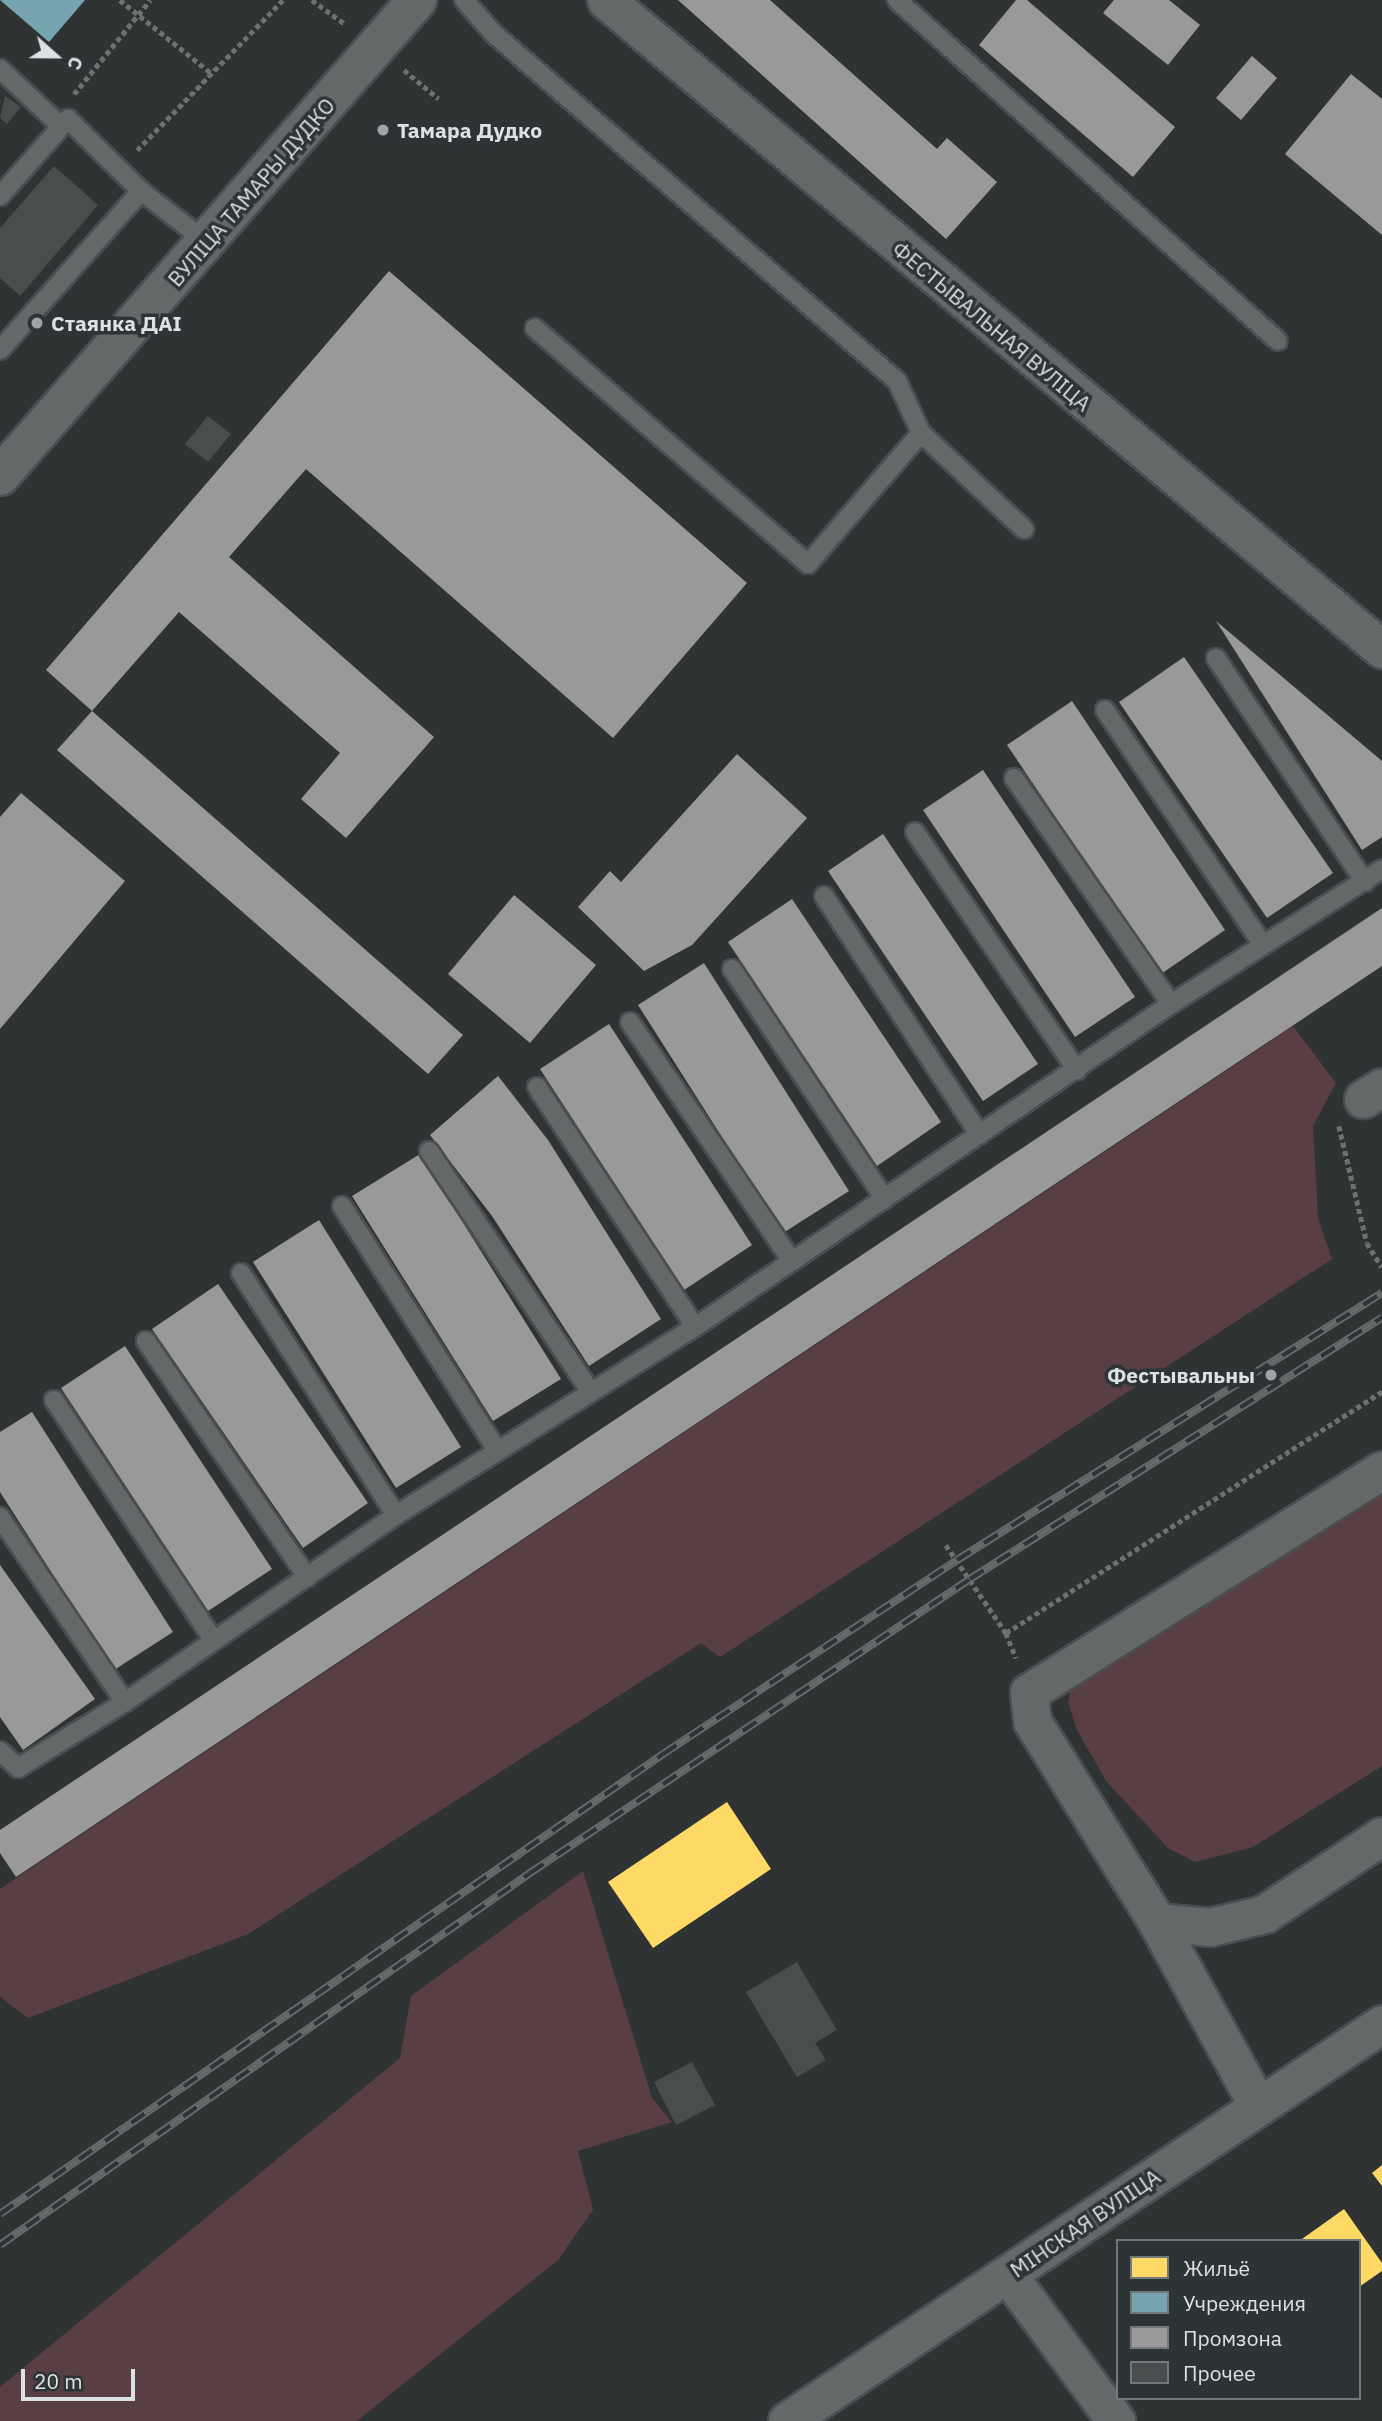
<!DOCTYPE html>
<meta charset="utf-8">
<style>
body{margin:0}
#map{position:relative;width:1382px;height:2421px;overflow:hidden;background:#2f3334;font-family:"IBM Plex Sans",sans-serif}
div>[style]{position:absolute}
.green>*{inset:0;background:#593f44}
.homes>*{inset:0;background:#ffd966}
.public>*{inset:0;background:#76a5af}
.industry>*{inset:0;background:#999}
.building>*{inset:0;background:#494d4e}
.path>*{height:4.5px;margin-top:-2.25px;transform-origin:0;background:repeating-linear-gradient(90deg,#6e7071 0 5px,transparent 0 8.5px)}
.roads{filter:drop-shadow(2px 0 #4b4e50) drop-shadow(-2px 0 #4b4e50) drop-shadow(0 2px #4b4e50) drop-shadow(0 -2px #4b4e50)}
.service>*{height:18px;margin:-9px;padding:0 9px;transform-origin:9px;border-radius:9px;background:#656869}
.minor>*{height:37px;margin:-18.5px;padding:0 18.5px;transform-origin:18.5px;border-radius:18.5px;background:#656869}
.tertiary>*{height:38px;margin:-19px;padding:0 19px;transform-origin:19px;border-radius:19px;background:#656869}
.rail>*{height:8px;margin-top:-4px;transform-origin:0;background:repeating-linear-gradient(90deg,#2d3436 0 16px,#676a6b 0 32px);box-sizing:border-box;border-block:2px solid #676a6b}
.dots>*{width:19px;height:19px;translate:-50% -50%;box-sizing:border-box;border:4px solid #2d3436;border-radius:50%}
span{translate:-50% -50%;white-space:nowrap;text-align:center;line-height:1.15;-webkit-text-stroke:7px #2d3436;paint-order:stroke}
.poi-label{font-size:21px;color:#dde1e3;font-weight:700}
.left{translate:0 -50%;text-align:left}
.right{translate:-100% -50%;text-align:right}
.street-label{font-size:21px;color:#dde1e3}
.legend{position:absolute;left:1116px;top:2239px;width:245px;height:161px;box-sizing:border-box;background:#2d3436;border:2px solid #73797b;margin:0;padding:9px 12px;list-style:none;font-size:21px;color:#dde1e3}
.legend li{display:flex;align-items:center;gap:14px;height:35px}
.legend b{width:35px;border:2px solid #73797b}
.north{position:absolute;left:21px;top:21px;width:70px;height:70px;-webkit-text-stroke:5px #2d3436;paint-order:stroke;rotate:111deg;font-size:19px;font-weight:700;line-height:28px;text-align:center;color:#dde1e3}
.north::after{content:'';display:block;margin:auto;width:24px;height:32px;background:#dde1e3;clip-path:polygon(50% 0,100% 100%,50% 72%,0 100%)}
.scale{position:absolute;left:21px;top:2369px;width:114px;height:32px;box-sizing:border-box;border:4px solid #dde1e3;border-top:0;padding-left:9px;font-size:21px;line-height:24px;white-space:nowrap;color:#dde1e3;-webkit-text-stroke:5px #2d3436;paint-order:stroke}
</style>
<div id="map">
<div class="green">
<i style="clip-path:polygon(1293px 1026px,1336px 1083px,1313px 1126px,1318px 1218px,1332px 1259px,720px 1657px,701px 1643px,248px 1934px,28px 2018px,0 1997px,0 1889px)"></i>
<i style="clip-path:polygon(1382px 1496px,1382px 1766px,1253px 1847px,1195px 1862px,1168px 1848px,1106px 1781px,1077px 1730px,1068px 1702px,1075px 1673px)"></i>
<i style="clip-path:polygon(583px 1871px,652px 2098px,672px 2122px,578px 2151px,593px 2210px,558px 2260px,357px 2421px,0 2421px,0 2387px,400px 2058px,411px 1996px)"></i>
</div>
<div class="homes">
<i style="clip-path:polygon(727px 1802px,771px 1869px,653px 1948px,608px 1882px)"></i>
<i style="clip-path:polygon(1382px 2165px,1382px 2186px,1372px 2173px)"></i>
<i style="clip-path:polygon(1344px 2209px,1382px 2263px,1382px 2271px,1359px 2287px,1359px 2241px,1302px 2239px)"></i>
</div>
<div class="public">
<i style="clip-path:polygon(0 0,85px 0,49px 42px)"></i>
</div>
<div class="industry">
<i style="clip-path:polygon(678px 0,770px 0,937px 149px,947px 138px,997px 182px,946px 239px)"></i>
<i style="clip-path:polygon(1016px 0,1027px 0,1175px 127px,1133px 177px,979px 45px)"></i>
<i style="clip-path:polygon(1114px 0,1169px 0,1200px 25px,1168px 65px,1103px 13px)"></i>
<i style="clip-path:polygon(1252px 56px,1277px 78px,1241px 120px,1216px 98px)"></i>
<i style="clip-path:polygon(1351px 74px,1382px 99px,1382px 235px,1285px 154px)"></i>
<i style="clip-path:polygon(389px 271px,747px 583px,613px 738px,306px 469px,229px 557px,434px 737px,346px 838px,301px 799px,340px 753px,179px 612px,92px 711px,46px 670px)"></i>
<i style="clip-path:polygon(1216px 621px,1382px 761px,1382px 837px,1362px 850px)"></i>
<i style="clip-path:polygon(1184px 657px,1333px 873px,1267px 918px,1119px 702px)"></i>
<i style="clip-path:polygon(1072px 701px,1225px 930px,1161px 974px,1007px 745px)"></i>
<i style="clip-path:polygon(92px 711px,463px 1035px,428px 1074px,57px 750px)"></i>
<i style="clip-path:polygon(737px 754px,807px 818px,692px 945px,644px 971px,578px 907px,610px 871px,621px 882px)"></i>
<i style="clip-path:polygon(983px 770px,1135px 997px,1075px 1037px,923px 810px)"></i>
<i style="clip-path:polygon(21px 793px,125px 881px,0 1029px,0 817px)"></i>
<i style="clip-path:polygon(883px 834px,1038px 1064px,983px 1101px,828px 871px)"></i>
<i style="clip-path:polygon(514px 895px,596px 965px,530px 1043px,448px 974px)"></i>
<i style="clip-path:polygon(792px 899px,941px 1122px,877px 1166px,728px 942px)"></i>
<i style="clip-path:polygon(1382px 908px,1382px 966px,16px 1877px,0 1853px,0 1830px)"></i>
<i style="clip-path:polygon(704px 963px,849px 1191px,783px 1233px,638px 1005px)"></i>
<i style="clip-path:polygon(609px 1024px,752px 1245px,684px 1290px,540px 1069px)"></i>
<i style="clip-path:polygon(498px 1076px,548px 1140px,661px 1319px,589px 1366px,492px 1216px,430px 1135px)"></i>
<i style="clip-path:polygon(420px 1154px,561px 1379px,493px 1421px,352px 1196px)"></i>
<i style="clip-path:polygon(319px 1220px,461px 1447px,396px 1488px,253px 1262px)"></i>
<i style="clip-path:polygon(218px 1284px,368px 1503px,303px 1548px,152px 1329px)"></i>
<i style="clip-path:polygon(125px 1346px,272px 1569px,208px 1611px,61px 1388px)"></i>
<i style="clip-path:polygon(32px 1412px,173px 1632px,114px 1670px,0 1492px,0 1432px)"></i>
<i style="clip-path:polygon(0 1565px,95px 1699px,23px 1750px,0 1717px)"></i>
</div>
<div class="building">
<i style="clip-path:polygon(5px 96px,21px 107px,7px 124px,0 118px)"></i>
<i style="clip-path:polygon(54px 166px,98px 205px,20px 296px,0 278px,0 228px)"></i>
<i style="clip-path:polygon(208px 416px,231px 434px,208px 462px,185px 444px)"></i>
<i style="clip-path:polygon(797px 1962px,837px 2030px,815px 2043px,826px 2060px,797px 2077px,746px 1992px)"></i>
<i style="clip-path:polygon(692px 2062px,715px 2105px,676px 2125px,654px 2082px)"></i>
</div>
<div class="path">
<i style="left:120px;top:0;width:117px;rotate:38.7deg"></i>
<i style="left:312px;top:0;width:41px;rotate:36deg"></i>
<i style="left:404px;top:70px;width:45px;rotate:39.6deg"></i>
<i style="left:74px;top:94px;width:121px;rotate:-51deg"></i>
<i style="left:137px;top:150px;width:209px;rotate:-45.8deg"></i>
<i style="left:1339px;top:1126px;width:120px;rotate:76.5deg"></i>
<i style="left:1367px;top:1243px;width:28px;rotate:58deg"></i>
<i style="left:946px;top:1545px;width:107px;rotate:55.7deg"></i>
<i style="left:1006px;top:1633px;width:447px;rotate:-32.7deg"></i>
<i style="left:1006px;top:1633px;width:27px;rotate:68deg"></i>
</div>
<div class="roads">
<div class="service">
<i style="left:464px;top:0;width:45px;rotate:48.6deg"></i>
<i style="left:494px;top:34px;width:532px;rotate:40.73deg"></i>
<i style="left:897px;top:381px;width:57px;rotate:65.2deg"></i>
<i style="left:921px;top:433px;width:173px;rotate:130.8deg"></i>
<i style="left:808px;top:564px;width:361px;rotate:-139.2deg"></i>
<i style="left:897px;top:0;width:511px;rotate:41.83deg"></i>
<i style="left:0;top:69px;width:83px;rotate:43.1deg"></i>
<i style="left:0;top:196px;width:103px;rotate:-48.6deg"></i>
<i style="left:68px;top:119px;width:103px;rotate:44.6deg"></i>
<i style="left:141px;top:191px;width:85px;rotate:37.8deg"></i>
<i style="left:0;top:350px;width:213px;rotate:-48.4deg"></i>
<i style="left:921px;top:433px;width:141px;rotate:43deg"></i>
<i style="left:1216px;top:658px;width:269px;rotate:56.4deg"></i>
<i style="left:1105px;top:710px;width:283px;rotate:56.1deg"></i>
<i style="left:1014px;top:778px;width:275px;rotate:55.2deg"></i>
<i style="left:915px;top:832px;width:288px;rotate:55.8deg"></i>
<i style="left:824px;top:896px;width:285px;rotate:56.9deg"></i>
<i style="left:732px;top:969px;width:276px;rotate:56.4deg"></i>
<i style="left:630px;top:1022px;width:287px;rotate:55.9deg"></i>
<i style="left:537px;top:1087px;width:287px;rotate:56.6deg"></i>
<i style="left:429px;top:1151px;width:289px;rotate:56.1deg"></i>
<i style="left:342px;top:1206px;width:289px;rotate:57.6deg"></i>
<i style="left:241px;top:1273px;width:287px;rotate:57.4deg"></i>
<i style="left:146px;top:1341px;width:286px;rotate:55.7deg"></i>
<i style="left:54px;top:1400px;width:287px;rotate:56.4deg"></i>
<i style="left:0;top:1517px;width:223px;rotate:56deg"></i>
<i style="left:0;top:1751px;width:25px;rotate:43deg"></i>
<i style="left:18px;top:1768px;width:126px;rotate:-31.7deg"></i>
<i style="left:125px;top:1702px;width:329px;rotate:-34.6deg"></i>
<i style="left:396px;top:1515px;width:353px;rotate:-32.2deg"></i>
<i style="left:695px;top:1327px;width:575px;rotate:-34.16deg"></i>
<i style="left:1171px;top:1004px;width:250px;rotate:-32.6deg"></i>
</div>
<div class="minor">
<i style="left:606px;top:0;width:1012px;rotate:39.91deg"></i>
<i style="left:1363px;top:1099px;width:22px;rotate:-32deg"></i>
<i style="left:1382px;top:1470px;width:417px;rotate:147.8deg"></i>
<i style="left:1029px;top:1692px;width:29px;rotate:84deg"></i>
<i style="left:1032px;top:1721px;width:237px;rotate:58.1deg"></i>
<i style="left:1157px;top:1922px;width:53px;rotate:5.4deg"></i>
<i style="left:1210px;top:1927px;width:56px;rotate:-13.5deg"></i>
<i style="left:1264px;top:1914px;width:141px;rotate:-33.5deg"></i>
<i style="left:1157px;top:1922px;width:210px;rotate:61.2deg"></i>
<i style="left:1008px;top:2275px;width:182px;rotate:53.5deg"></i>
<i style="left:787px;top:2421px;width:715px;rotate:-33.71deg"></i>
</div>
<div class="tertiary">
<i style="left:0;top:476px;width:633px;rotate:-48.78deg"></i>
</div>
</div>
<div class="rail">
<i style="left:0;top:2214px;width:807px;rotate:-34.75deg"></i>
<i style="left:663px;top:1754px;width:352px;rotate:-33.4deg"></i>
<i style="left:957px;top:1560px;width:502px;rotate:-32.14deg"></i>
<i style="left:0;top:2245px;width:648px;rotate:-35.06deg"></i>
<i style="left:530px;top:1873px;width:529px;rotate:-33.75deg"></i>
<i style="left:970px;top:1579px;width:488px;rotate:-32.4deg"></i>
</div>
<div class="dots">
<i style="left:383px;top:130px;background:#a0a4a6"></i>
<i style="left:37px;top:323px;background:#a0a4a6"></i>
<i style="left:1271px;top:1375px;background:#a0a4a6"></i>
</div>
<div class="poi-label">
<span class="left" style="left:397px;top:130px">Тамара Дудко</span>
<span class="left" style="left:51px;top:323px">Стаянка ДАІ</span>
<span class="right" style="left:1255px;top:1375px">Фестывальны</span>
</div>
<div class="street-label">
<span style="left:251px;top:192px;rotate:-49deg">ВУЛІЦА ТАМАРЫ ДУДКО</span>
<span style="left:992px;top:326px;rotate:40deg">ФЕСТЫВАЛЬНАЯ ВУЛІЦА</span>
<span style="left:1085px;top:2223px;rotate:-34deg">МІНСКАЯ ВУЛІЦА</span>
</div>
<ul class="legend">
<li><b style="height:19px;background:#ffd966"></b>Жильё</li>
<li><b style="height:19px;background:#76a5af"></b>Учреждения</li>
<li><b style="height:19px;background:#999"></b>Промзона</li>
<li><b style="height:19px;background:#494d4e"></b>Прочее</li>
</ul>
<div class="north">С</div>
<div class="scale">20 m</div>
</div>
